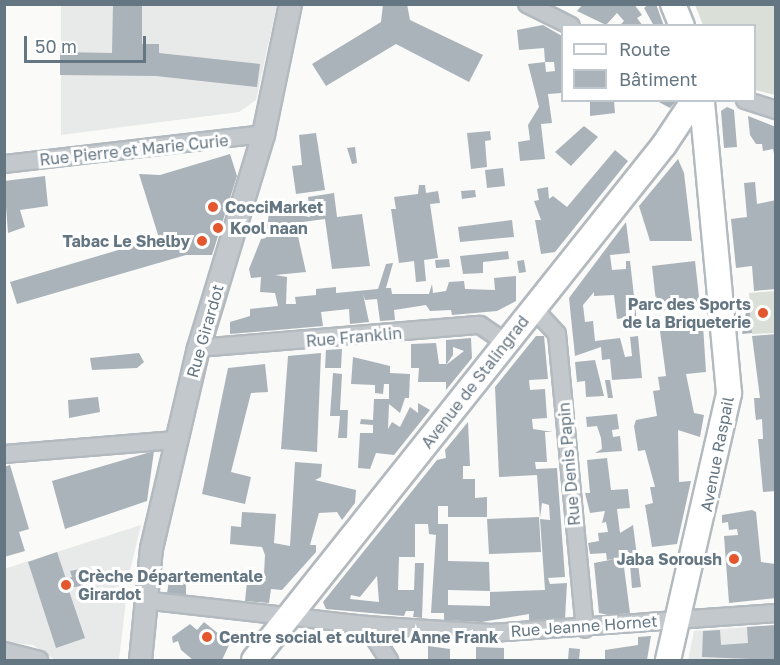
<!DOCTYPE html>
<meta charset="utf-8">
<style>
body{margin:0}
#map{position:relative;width:780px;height:665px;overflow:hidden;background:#fafaf8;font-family:"Golos Text",sans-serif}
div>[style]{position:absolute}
.built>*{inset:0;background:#e8e9e9}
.green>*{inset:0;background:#dadfd7}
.building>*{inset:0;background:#aab3b9}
.roads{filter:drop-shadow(2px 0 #b3babf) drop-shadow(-2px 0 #b3babf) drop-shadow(0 2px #b3babf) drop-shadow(0 -2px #b3babf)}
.minor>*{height:16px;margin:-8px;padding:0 8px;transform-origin:8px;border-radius:8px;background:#c3c8cc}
.tertiary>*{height:21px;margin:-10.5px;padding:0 10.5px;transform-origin:10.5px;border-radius:10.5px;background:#c3c8cc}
.secondary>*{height:24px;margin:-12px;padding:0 12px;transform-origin:12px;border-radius:12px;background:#fff}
.dots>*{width:16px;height:16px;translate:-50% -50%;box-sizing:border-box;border:3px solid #fff;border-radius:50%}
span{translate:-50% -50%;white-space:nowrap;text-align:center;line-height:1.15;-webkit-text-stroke:6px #fff;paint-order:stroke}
.street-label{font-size:16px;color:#657683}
.poi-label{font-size:16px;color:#657683;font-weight:700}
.left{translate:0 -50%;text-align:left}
.right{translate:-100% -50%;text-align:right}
.frame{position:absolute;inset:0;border:6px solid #657683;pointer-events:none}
.legend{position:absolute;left:561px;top:24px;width:195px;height:78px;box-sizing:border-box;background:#fff;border:2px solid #c1c8cd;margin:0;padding:8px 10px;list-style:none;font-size:18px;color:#657683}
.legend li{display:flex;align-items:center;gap:12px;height:30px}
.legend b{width:30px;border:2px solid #c1c8cd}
.scale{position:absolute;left:24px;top:36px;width:122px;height:27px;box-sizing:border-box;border:3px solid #657683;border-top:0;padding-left:8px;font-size:18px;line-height:21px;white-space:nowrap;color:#657683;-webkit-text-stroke:4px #fff;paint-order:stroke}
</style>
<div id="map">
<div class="built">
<i style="clip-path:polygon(61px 5px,277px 5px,256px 100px,239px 112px,61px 135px)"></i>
<i style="clip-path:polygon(141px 525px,129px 575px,119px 660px,55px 660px,33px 645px,5px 642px,4px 569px)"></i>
<i style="clip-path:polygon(775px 625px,775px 660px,688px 660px,694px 631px)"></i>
</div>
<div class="green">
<i style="clip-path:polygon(695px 5px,775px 5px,775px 95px,755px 90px,754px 26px,703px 25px)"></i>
<i style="clip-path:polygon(775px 291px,775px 333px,752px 334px,749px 293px)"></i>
</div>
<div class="building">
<i style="clip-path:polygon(113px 4px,142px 4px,142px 44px,159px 44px,159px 53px,260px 64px,257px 87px,156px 76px,60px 75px,60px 52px,112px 53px)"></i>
<i style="clip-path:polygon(383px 4px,407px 4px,410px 20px,483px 55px,469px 82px,396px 44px,326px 86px,312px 64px,381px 22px)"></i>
<i style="clip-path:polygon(583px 4px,634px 4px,642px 15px,637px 18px,643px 26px,619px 26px,624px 21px,617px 13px,606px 25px,577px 11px)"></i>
<i style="clip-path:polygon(649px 4px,656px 4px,664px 26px,654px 26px,644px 8px)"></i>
<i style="clip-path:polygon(543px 25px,562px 36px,562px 93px,548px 94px,552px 123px,541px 124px,545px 159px,520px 161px,518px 142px,530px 140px,528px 125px,539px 107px,528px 64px,545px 62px,546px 72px,555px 71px,554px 62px,545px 62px,544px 48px,519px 50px,517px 30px)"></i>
<i style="clip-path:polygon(590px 100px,614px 100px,615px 113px,590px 116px)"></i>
<i style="clip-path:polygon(655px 100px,677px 100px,670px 108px)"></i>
<i style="clip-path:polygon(727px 107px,734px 110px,737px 147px,724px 148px,721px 111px)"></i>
<i style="clip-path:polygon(748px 116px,776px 127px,776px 163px,773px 149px,763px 151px,762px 144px,756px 144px,750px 135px)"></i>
<i style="clip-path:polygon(584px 126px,598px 137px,571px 166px,555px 152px)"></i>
<i style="clip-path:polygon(490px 131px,491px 140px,485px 141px,487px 167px,471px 169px,467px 133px)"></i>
<i style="clip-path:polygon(316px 133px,325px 190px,296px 194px,292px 166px,302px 165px,299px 135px)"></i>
<i style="clip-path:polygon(355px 147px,357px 163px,352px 164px,347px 148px)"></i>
<i style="clip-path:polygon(615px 150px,628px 161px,555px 252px,541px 254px,535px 220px,541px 220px,534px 201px,539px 200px,537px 189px,548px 187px,549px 199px,553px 196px,567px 207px)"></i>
<i style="clip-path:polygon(230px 154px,237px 176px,212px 255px,186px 255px,17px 304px,10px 282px,159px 238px,139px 174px,160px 175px)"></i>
<i style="clip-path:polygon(678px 159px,684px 173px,692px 241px,650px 241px,639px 206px)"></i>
<i style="clip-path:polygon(503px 168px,505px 186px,487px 188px,485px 170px)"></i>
<i style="clip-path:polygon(45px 176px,48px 206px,20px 210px,25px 227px,8px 233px,4px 181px)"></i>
<i style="clip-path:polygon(755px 182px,757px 204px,776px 200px,776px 289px,754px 291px,752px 266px,736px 268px,731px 219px,747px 217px,744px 183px)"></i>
<i style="clip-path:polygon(419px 185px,425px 185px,426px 193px,438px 191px,440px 203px,430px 204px,438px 258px,424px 260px,426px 281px,416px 282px,414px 261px,399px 263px,391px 209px,396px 209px,394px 197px,418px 194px)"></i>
<i style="clip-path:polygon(475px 190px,476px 197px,462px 199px,461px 191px)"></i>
<i style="clip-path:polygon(334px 193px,337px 217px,362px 214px,370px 266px,332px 269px,325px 219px,295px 223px,306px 272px,275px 275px,287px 277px,286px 304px,296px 304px,295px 297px,316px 295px,316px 289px,336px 287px,336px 293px,378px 289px,386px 264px,393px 263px,386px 288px,391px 288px,392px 294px,429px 294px,432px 284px,433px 293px,446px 291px,449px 282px,464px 281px,465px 289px,495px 290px,494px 278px,516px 276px,516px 301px,497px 311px,452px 315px,451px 310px,430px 311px,426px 305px,394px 310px,395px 320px,380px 321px,377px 299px,365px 300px,363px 294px,369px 322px,350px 324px,349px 309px,321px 312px,323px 326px,230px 334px,230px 322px,250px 316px,250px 309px,278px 306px,275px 293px,260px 292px,261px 277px,251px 278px,249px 269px,261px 239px,266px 238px,269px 212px,303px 210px,304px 216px,310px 217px,308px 197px)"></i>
<i style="clip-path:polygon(512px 220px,514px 237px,460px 242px,458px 227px)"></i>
<i style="clip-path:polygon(626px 222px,630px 253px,610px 255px,612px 270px,626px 269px,626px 261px,630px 261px,638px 331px,632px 317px,617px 319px,614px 295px,594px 296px,594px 292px,583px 305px,585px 322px,593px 321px,595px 341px,620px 338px,625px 357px,632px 356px,630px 337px,638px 336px,642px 378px,612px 380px,610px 359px,602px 360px,601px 347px,575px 356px,569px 298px)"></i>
<i style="clip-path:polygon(508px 251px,509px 259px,483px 262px,483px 273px,463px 274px,460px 256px)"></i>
<i style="clip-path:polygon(449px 259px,450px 267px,436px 268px,435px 260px)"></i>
<i style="clip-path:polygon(524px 260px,526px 272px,519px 273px,517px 261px)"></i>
<i style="clip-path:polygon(695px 261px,700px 306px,657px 311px,652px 266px)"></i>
<i style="clip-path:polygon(750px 311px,752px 333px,742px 334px,746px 312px)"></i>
<i style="clip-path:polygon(703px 325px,706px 372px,686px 374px,694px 413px,704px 415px,700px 437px,678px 430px,679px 482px,691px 481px,677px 544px,652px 547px,645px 505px,653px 503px,650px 487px,655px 487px,645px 450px,638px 451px,634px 426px,636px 420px,657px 416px,653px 391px,660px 390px,658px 377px,666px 376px,660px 331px)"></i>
<i style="clip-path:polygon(776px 334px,776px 491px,763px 492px,758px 439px,763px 439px,762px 419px,756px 420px,755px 412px,754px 398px,760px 398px,752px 336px)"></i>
<i style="clip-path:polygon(evenodd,536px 336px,544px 336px,548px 379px,529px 380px,530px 390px,545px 389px,547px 418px,532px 419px,533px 429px,553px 432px,545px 432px,547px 462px,535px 462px,536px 469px,557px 468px,565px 577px,548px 578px,550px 584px,567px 583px,565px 619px,529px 622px,529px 614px,481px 622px,444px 620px,444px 613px,431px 613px,436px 535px,429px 534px,428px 524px,415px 524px,415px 557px,399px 557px,398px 590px,414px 590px,415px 563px,424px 563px,422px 618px,413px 617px,414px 611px,406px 611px,404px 616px,326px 609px,323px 602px,437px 460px,446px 458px,445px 450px,468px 422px,470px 466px,463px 466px,463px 479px,475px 479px,475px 498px,487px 497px,487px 517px,448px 517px,448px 506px,438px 506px,438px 524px,448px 524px,448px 561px,489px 562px,490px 591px,448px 590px,448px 605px,490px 606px,490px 592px,545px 590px,540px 519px,550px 520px,549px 505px,542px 503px,540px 518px,537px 475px,499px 477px,495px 387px,536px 336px,377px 576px,379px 602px,350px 599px,351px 595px,360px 597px,377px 576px)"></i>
<i style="clip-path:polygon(evenodd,471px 338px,472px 358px,446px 390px,446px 382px,418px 382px,419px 368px,411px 368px,411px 344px,436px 343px,439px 364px,446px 364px,446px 340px,471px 338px,453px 347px,464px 351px,446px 365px,453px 355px,453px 347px)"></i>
<i style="clip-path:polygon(342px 349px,341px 368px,325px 368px,326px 350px)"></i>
<i style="clip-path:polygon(139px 353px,144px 362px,137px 368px,92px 370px,90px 358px)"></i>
<i style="clip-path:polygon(321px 353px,317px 452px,281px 449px,288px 356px)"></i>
<i style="clip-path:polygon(353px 357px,390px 366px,390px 373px,410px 374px,409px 398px,405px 398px,400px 413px,389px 404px,388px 429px,392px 422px,400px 427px,410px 407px,418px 413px,418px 403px,430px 410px,394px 455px,376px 453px,370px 469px,358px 468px,360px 433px,373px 433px,373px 425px,360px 424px,361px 419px,373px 420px,374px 399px,389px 399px,389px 384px,384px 384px,383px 394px,375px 393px,375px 385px,351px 384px)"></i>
<i style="clip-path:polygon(595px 360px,604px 396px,586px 397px,585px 381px,577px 382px,575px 362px)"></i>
<i style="clip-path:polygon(265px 364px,268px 392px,251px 393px,231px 472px,251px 477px,245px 504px,202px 494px,228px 368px)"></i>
<i style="clip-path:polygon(333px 373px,342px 374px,340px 410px,348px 410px,347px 438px,338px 438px,340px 416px,330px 416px)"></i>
<i style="clip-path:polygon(605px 380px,610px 380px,613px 398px,608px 398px)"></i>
<i style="clip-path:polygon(98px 397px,100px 412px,69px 418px,68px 400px)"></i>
<i style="clip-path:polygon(617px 414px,619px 429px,612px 430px,613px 437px,620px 436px,622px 451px,595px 453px,602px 449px,601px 438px,597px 426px,587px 427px,586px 417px)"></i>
<i style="clip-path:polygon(154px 451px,147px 501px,65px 529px,52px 481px)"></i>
<i style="clip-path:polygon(607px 458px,611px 490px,628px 489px,630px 508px,617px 509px,620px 533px,633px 525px,641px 587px,632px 588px,629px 552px,622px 552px,630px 613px,608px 615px,599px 613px,594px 563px,615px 559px,607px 560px,606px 553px,590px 554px,588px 543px,599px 541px,598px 533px,608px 532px,606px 522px,602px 523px,605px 511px,590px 513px,585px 493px,590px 493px,587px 460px)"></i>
<i style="clip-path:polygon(295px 462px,322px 464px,321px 477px,315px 480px,356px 490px,355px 503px,342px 520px,337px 512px,319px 513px,310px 545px,316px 545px,316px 552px,282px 590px,271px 589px,269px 603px,245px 601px,248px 572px,264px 574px,265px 555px,262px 547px,230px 544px,231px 526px,241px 527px,242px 512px,276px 514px,274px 543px,290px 546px)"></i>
<i style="clip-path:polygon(10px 465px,29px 529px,19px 532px,25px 551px,4px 557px,4px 467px)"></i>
<i style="clip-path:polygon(752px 510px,756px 512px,761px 562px,776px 564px,776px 598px,729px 603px,724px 536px,738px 535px,737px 529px,729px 530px,728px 522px,722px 523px,722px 515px)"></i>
<i style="clip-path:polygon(539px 517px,541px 552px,489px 554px,487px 519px)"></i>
<i style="clip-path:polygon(57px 552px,66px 579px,72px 577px,70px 571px,80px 569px,88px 585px,68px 588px,85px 638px,56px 648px,28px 562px)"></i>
<i style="clip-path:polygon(170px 575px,186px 576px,186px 595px,167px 593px)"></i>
<i style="clip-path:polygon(204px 622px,230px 643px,222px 660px,193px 660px,181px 650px,178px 641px,173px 643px,172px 637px,190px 624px,197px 630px)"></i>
<i style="clip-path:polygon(776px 625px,776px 660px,702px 657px,703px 631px,720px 630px,721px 645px,748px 643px,747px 627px)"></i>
<i style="clip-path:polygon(651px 636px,647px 660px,605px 660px,605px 650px,638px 645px,638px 637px)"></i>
<i style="clip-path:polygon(428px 646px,450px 649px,450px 660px,428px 660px)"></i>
<i style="clip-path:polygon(476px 647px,504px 648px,504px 660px,476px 660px)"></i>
<i style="clip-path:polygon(569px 648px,580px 649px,579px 660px,568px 660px)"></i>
</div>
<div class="roads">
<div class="minor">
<i style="left:527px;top:4px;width:49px;rotate:26.6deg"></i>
<i style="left:745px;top:100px;width:33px;rotate:18deg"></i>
<i style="left:4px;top:164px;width:261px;rotate:-6.6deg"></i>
<i style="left:533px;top:308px;width:35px;rotate:47deg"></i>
<i style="left:557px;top:334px;width:296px;rotate:84.6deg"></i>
<i style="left:198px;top:348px;width:283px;rotate:-4.7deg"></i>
<i style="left:480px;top:325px;width:30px;rotate:34deg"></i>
<i style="left:4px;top:454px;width:173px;rotate:-4.7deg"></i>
<i style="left:143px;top:600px;width:224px;rotate:6.4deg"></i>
<i style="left:366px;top:625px;width:125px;rotate:3.7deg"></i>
<i style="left:491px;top:633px;width:286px;rotate:-4deg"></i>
<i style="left:366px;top:625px;width:42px;rotate:56.7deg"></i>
<i style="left:4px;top:651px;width:36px;rotate:14deg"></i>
</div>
<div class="tertiary">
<i style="left:140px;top:660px;width:113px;rotate:-84.4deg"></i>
<i style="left:151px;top:548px;width:205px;rotate:-76.8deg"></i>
<i style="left:198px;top:348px;width:224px;rotate:-73.1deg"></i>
<i style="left:263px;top:134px;width:133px;rotate:-78.3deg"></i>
</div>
<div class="secondary">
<i style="left:673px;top:4px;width:24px;rotate:68deg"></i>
<i style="left:254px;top:660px;width:658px;rotate:-51.48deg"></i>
<i style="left:664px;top:145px;width:54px;rotate:-56.3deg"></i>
<i style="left:668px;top:660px;width:274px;rotate:-77.1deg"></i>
<i style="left:729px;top:393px;width:294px;rotate:-95.3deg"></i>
</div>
</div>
<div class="dots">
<i style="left:213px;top:207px;background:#e4572e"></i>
<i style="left:218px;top:228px;background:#e4572e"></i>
<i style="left:202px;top:241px;background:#e4572e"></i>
<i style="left:763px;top:313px;background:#e4572e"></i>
<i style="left:734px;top:559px;background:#e4572e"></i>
<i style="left:66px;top:585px;background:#e4572e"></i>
<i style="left:207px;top:637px;background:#e4572e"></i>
</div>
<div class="street-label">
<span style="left:134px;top:150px;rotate:-6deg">Rue Pierre et Marie Curie</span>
<span style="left:205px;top:331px;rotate:-74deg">Rue Girardot</span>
<span style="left:354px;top:337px;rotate:-5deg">Rue Franklin</span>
<span style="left:475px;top:382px;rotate:-52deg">Avenue de Stalingrad</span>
<span style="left:717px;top:454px;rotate:-79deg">Avenue Raspail</span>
<span style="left:569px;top:464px;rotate:-95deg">Rue Denis Papin</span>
<span style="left:584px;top:626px;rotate:-4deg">Rue Jeanne Hornet</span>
</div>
<div class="poi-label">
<span class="left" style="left:225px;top:207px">CocciMarket</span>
<span class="left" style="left:230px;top:228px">Kool naan</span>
<span class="right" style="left:190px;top:241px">Tabac Le Shelby</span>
<span class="right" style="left:751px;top:313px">Parc des Sports<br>de la Briqueterie</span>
<span class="right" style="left:722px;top:559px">Jaba Soroush</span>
<span class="left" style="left:78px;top:585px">Crèche Départementale<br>Girardot</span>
<span class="left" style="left:219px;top:637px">Centre social et culturel Anne Frank</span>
</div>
<div class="frame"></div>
<ul class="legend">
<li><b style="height:8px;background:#fff"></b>Route</li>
<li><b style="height:16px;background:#aab3b9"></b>Bâtiment</li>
</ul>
<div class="scale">50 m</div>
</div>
